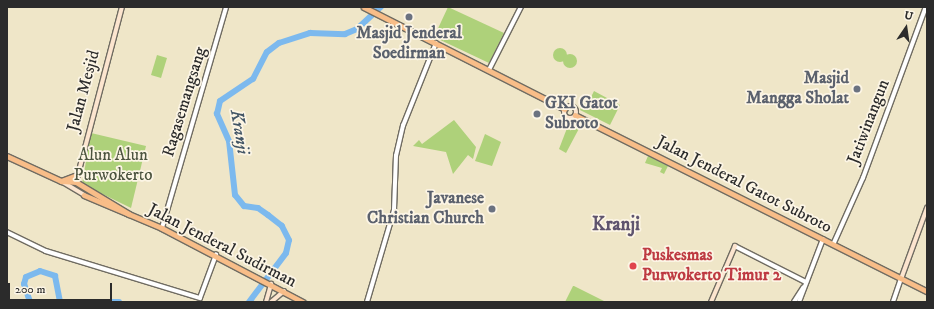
<!DOCTYPE html>
<style>
body{margin:0}
#map{position:relative;width:934px;height:309px;overflow:hidden;background:#efe6c8;font-family:"IM FELL DW Pica",serif}
div>[style]{position:absolute}
.green>*{inset:0;background:#aed17a}
.round{border-radius:50%}
.stream>*{height:1px;margin:-0.5px;padding:0 0.5px;transform-origin:0.5px;border-radius:0.5px;background:#7cb9ee}
.river>*{height:6px;margin:-3px;padding:0 3px;transform-origin:3px;border-radius:3px;background:#7cb9ee}
.roads{filter:drop-shadow(1px 0 #706c62) drop-shadow(-1px 0 #706c62) drop-shadow(0 1px #706c62) drop-shadow(0 -1px #706c62)}
.tertiary>*{height:3.5px;margin:-1.75px;padding:0 1.75px;transform-origin:1.75px;border-radius:1.75px;background:#fff}
.secondary>*{height:4px;margin:-2px;padding:0 2px;transform-origin:2px;border-radius:2px;background:#fce5cf}
.secondary>.ring{margin:-2px;padding:0;box-sizing:content-box;background:none;border:4px solid #fce5cf;border-radius:50%}
.primary>*{height:4.5px;margin:-2.25px;padding:0 2.25px;transform-origin:2.25px;border-radius:2.25px;background:#f8bd88}
.dots>*{width:11px;height:11px;translate:-50% -50%;box-sizing:border-box;border:2px solid #fcf5e5;border-radius:50%}
span{translate:-50% -50%;white-space:nowrap;text-align:center;line-height:1.15;-webkit-text-stroke:3.5px #fcf5e5;paint-order:stroke}
.worship-label{font-size:17px;color:#5b616d;font-weight:700}
.right{translate:-100% -50%;text-align:right}
.left{translate:0 -50%;text-align:left}
.street-label{font-size:17px;color:#2b2b2b}
.park-label{font-size:17px;color:#4c543f}
.health-label{font-size:17px;color:#be3a42;font-weight:700}
.water-label{font-size:18px;color:#435666;font-style:italic}
.quarter-label{font-size:19px;color:#5f546e;font-weight:700}
.frame{position:absolute;inset:0;border:8px solid #2b2b2b;pointer-events:none}
.north{position:absolute;left:886px;top:8px;width:40px;height:40px;-webkit-text-stroke:3px #fcf5e5;paint-order:stroke;rotate:13deg;font-size:11px;font-weight:700;line-height:16px;text-align:center;color:#2b2b2b}
.north::after{content:'';display:block;margin:auto;width:14px;height:18px;background:#2b2b2b;clip-path:polygon(50% 0,100% 100%,50% 72%,0 100%)}
.scale{position:absolute;left:8px;top:283px;width:104px;height:18px;box-sizing:border-box;border:2px solid #2b2b2b;border-top:0;padding-left:5px;font-size:12px;line-height:14px;white-space:nowrap;color:#2b2b2b;-webkit-text-stroke:3px #fcf5e5;paint-order:stroke}
</style>
<div id="map">
<div class="green">
<i style="clip-path:polygon(448px 7px,504px 33px,489px 63px,434px 37px)"></i>
<i class="round" style="left:553px;top:48px;width:14px;height:14px"></i>
<i class="round" style="left:563px;top:54px;width:14px;height:14px"></i>
<i style="clip-path:polygon(157px 55px,167px 58px,161px 78px,151px 75px)"></i>
<i style="clip-path:polygon(594px 91px,620px 105px,610px 125px,580px 110px,584px 99px,589px 101px)"></i>
<i style="clip-path:polygon(574px 118px,583px 121px,566px 153px,559px 149px,569px 123px)"></i>
<i style="clip-path:polygon(454px 120px,476px 147px,473px 159px,468px 155px,453px 174px,446px 152px,413px 146px,419px 140px,422px 144px)"></i>
<i style="clip-path:polygon(91px 133px,146px 146px,131px 208px,82px 184px)"></i>
<i style="clip-path:polygon(485px 134px,501px 142px,492px 166px,475px 161px)"></i>
<i style="clip-path:polygon(648px 156px,668px 166px,664px 174px,660px 172px,662px 168px,645px 163px)"></i>
<i style="clip-path:polygon(573px 286px,574px 286px,606px 302px,565px 302px)"></i>
</div>
<div class="stream">
<i style="left:251px;top:299px;width:5px;rotate:37deg"></i>
</div>
<div class="river">
<i style="left:30px;top:302px;width:19px;rotate:-108deg"></i>
<i style="left:24px;top:284px;width:7px;rotate:-74deg"></i>
<i style="left:26px;top:277px;width:15px;rotate:-23deg"></i>
<i style="left:40px;top:271px;width:16px;rotate:18deg"></i>
<i style="left:55px;top:276px;width:26px;rotate:79deg"></i>
<i style="left:99px;top:302px;width:20px"></i>
<i style="left:249px;top:302px;width:61px;rotate:-52.9deg"></i>
<i style="left:286px;top:253px;width:13px;rotate:-77deg"></i>
<i style="left:289px;top:240px;width:16px;rotate:-117deg"></i>
<i style="left:282px;top:226px;width:18px;rotate:-142deg"></i>
<i style="left:268px;top:215px;width:12px;rotate:-145deg"></i>
<i style="left:258px;top:208px;width:14px;rotate:-172deg"></i>
<i style="left:244px;top:206px;width:14px;rotate:-129deg"></i>
<i style="left:235px;top:195px;width:54px;rotate:-96.3deg"></i>
<i style="left:229px;top:141px;width:30px;rotate:-114deg"></i>
<i style="left:217px;top:114px;width:13px;rotate:-77deg"></i>
<i style="left:220px;top:101px;width:40px;rotate:-34deg"></i>
<i style="left:253px;top:79px;width:30px;rotate:-63deg"></i>
<i style="left:267px;top:52px;width:15px;rotate:-37deg"></i>
<i style="left:279px;top:43px;width:33px;rotate:-18deg"></i>
<i style="left:310px;top:33px;width:35px;rotate:2deg"></i>
<i style="left:345px;top:34px;width:13px;rotate:-23deg"></i>
<i style="left:357px;top:29px;width:33px;rotate:-43deg"></i>
</div>
<div class="roads">
<div class="tertiary">
<i style="left:489px;top:70px;width:71px;rotate:-63.1deg"></i>
<i style="left:162px;top:228px;width:230px;rotate:-73.8deg"></i>
<i style="left:7px;top:232px;width:43px;rotate:26deg"></i>
<i style="left:46px;top:251px;width:161px;rotate:17deg"></i>
<i style="left:200px;top:298px;width:46px;rotate:-69.6deg"></i>
<i style="left:833px;top:245px;width:73px;rotate:-65.9deg"></i>
<i style="left:863px;top:178px;width:182px;rotate:-69.8deg"></i>
<i style="left:735px;top:246px;width:80px;rotate:26.9deg"></i>
<i style="left:367px;top:302px;width:96px;rotate:-73.6deg"></i>
<i style="left:394px;top:210px;width:54px;rotate:-87.9deg"></i>
<i style="left:396px;top:156px;width:31px;rotate:-77deg"></i>
<i style="left:403px;top:126px;width:89px;rotate:-68.3deg"></i>
<i style="left:794px;top:302px;width:17px;rotate:-57deg"></i>
<i style="left:799px;top:302px;width:67px;rotate:-69.1deg"></i>
<i style="left:893px;top:302px;width:24px;rotate:-71deg"></i>
</div>
<div class="secondary">
<i class="ring" style="left:564px;top:106px;width:8px;height:8px"></i>
<i style="left:61px;top:181px;width:27px;rotate:31deg"></i>
<i style="left:76px;top:182px;width:181px;rotate:-75.3deg"></i>
<i style="left:901px;top:279px;width:76px;rotate:-69.9deg"></i>
<i style="left:266px;top:302px;width:19px;rotate:-74deg"></i>
<i style="left:271px;top:302px;width:17px;rotate:-40deg"></i>
<i style="left:711px;top:302px;width:61px;rotate:-66.8deg"></i>
</div>
<div class="primary">
<i style="left:364px;top:7px;width:225px;rotate:26.9deg"></i>
<i style="left:575px;top:115px;width:394px;rotate:26.6deg"></i>
<i style="left:7px;top:156px;width:60px;rotate:24.8deg"></i>
<i style="left:61px;top:181px;width:15px;rotate:-20deg"></i>
<i style="left:63px;top:181px;width:13px;rotate:4deg"></i>
<i style="left:76px;top:182px;width:62px;rotate:31.1deg"></i>
<i style="left:84px;top:195px;width:85px;rotate:22.9deg"></i>
<i style="left:162px;top:228px;width:159px;rotate:27.7deg"></i>
</div>
</div>
<div class="dots">
<i style="left:409px;top:17px;background:#6b7280"></i>
<i style="left:857px;top:89px;background:#6b7280"></i>
<i style="left:537px;top:114px;background:#6b7280"></i>
<i style="left:492px;top:209px;background:#6b7280"></i>
<i style="left:633px;top:266px;background:#e0444e"></i>
</div>
<div class="worship-label">
<span style="left:409px;top:44px">Masjid Jenderal<br>Soedirman</span>
<span class="right" style="left:849px;top:89px">Masjid<br>Mangga Sholat</span>
<span class="left" style="left:545px;top:114px">GKI Gatot<br>Subroto</span>
<span class="right" style="left:484px;top:209px">Javanese<br>Christian Church</span>
</div>
<div class="street-label">
<span style="left:84px;top:91px;rotate:-75deg">Jalan Mesjid</span>
<span style="left:185px;top:102px;rotate:-73deg">Ragasemangsang</span>
<span style="left:869px;top:122px;rotate:-69deg">Jatiwinangun</span>
<span style="left:744px;top:185px;rotate:27deg">Jalan Jenderal Gatot Subroto</span>
<span style="left:222px;top:246px;rotate:27deg">Jalan Jenderal Sudirman</span>
</div>
<div class="park-label">
<span style="left:113px;top:166px">Alun Alun<br>Purwokerto</span>
</div>
<div class="health-label">
<span class="left" style="left:642px;top:266px">Puskesmas<br>Purwokerto Timur 2</span>
</div>
<div class="water-label">
<span style="left:239px;top:132px;rotate:81deg">Kranji</span>
</div>
<div class="quarter-label">
<span style="left:616px;top:225px">Kranji</span>
</div>
<div class="frame"></div>
<div class="north">U</div>
<div class="scale">200 m</div>
</div>
